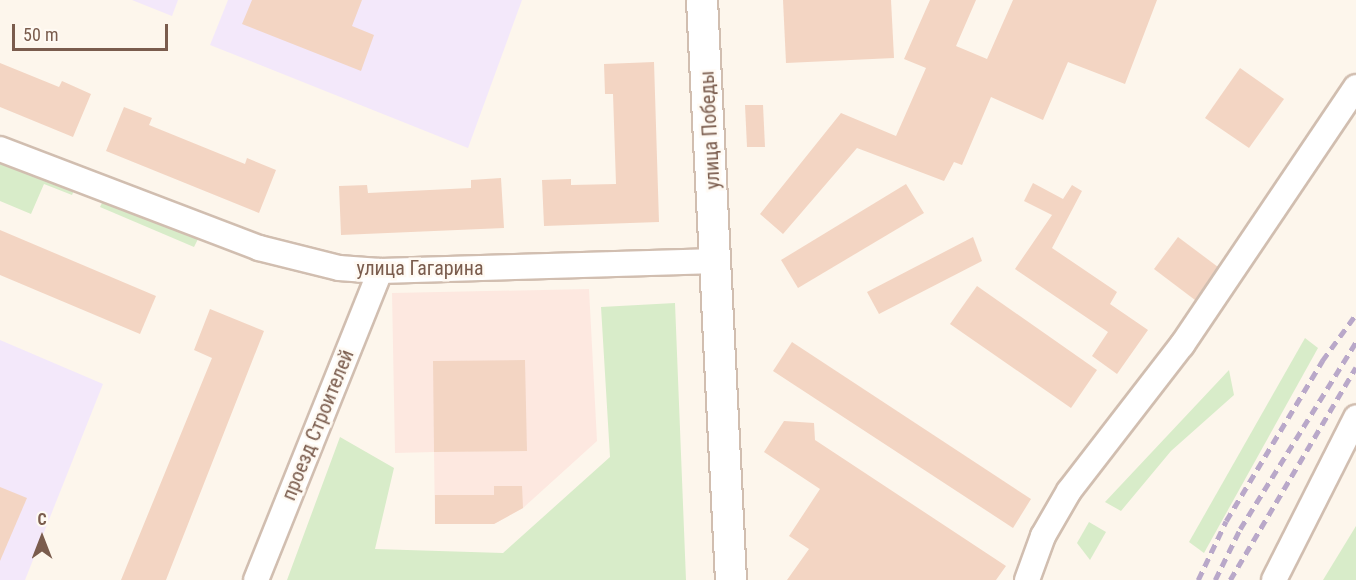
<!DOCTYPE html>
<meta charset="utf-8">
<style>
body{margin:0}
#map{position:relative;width:1356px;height:580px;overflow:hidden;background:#fdf6ec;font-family:"Roboto Condensed",sans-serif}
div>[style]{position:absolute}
.commercial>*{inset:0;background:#fde8e0}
.education>*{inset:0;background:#f3e8fa}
.green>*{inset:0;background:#d8ecc9}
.building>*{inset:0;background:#f3d5c3}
.roads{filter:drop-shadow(2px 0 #d1beb0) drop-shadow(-2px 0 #d1beb0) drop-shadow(0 2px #d1beb0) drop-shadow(0 -2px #d1beb0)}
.minor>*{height:24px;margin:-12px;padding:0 12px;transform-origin:12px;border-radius:12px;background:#fff}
.tertiary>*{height:30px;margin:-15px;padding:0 15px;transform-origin:15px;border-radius:15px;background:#fff}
.rail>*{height:4.5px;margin-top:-2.25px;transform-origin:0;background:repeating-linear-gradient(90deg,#b9a8c9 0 9px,transparent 0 15px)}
span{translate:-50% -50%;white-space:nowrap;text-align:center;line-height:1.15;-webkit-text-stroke:5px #fffaf3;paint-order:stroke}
.street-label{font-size:20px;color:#7a5c4d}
.north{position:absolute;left:12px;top:508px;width:60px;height:60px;-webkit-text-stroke:4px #fffaf3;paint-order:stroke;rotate:0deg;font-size:16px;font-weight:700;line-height:24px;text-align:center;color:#7a5c4d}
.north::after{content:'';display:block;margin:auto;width:21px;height:27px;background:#7a5c4d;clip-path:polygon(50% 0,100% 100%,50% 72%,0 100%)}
.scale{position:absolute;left:12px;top:24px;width:156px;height:27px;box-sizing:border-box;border:3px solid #7a5c4d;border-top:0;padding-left:8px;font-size:18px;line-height:21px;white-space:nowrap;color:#7a5c4d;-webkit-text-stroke:4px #fffaf3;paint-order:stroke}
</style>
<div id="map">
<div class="commercial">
<i style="clip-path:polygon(589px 289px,597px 441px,523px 508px,494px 524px,435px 524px,434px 452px,395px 453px,392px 293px)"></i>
</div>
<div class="education">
<i style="clip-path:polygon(132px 0,178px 0,172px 16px)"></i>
<i style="clip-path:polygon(228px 0,522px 0,468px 148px,210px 45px)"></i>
<i style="clip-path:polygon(0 340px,103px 384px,25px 580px,0 580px)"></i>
</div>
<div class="green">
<i style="clip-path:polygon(0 154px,76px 186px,72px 195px,44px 184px,31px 214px,0 201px)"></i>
<i style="clip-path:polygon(105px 197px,199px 237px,194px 247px,100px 207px)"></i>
<i style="clip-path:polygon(675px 303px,686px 580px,287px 580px,340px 437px,394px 468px,375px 549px,503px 553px,610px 457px,601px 307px)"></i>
<i style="clip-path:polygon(1305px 338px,1318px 348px,1204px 553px,1189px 542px)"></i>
<i style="clip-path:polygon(1229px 370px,1234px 395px,1171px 451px,1121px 511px,1105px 502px)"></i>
<i style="clip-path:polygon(1089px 522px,1106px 532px,1090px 560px,1077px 543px)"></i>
<i style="clip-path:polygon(1356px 526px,1356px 580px,1323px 580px)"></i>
</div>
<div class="building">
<i style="clip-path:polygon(252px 0,362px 0,352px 26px,374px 35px,361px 71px,242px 24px)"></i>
<i style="clip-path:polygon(783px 0,891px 0,894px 58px,786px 63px)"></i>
<i style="clip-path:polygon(930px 0,976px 0,956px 46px,987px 59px,1013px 0,1157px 0,1125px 84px,1068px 62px,1043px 120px,991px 97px,962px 165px,954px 162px,944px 181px,857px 148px,783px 234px,760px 214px,841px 113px,896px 136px,926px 68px,904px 59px)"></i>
<i style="clip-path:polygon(654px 62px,659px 222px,544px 226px,542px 180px,571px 179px,571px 185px,616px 184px,613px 94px,605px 94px,604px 64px)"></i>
<i style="clip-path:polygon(0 63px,59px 87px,62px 81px,91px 94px,73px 137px,0 107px)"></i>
<i style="clip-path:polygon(1240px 68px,1284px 99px,1249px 148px,1205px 118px)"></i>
<i style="clip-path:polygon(745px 105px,763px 105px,765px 147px,747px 147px)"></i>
<i style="clip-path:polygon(124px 107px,152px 118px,149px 125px,245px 164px,247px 158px,276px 170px,259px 213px,106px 151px)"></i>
<i style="clip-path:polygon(501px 178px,504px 228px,341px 235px,339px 186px,367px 185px,368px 193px,471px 188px,471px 180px)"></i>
<i style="clip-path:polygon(1033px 183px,1063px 199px,1072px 185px,1082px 191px,1052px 248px,1117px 292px,1110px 304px,1148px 330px,1117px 374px,1092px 356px,1108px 332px,1015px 269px,1052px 215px,1024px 201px)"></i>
<i style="clip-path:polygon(906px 184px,924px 213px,798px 288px,781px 260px)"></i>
<i style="clip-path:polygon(0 230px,156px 296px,140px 334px,0 275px)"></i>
<i style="clip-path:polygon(973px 237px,982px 261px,879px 314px,867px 292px)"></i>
<i style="clip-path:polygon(1178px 237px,1218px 267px,1195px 300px,1154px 269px)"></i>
<i style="clip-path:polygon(977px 286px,1097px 370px,1071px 408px,950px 324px)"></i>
<i style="clip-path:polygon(210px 309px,264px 331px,166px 580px,121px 580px,212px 358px,194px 350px)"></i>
<i style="clip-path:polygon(792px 342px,1031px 499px,1013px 528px,773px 371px)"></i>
<i style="clip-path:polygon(525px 360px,527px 451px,434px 452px,433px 361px)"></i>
<i style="clip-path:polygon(784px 421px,814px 423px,815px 440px,1006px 566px,996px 580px,787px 580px,809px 549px,789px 536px,820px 489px,764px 452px)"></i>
<i style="clip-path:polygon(494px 486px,522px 486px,523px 508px,494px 524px,435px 524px,435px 495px,494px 495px)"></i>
<i style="clip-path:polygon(0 487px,27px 498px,0 561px)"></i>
</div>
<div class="roads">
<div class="minor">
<i style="left:0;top:149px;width:277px;rotate:20.9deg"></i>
<i style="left:259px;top:248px;width:82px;rotate:14deg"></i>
<i style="left:339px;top:268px;width:41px;rotate:4.2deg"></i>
<i style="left:380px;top:271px;width:337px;rotate:-1.7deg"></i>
<i style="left:256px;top:580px;width:333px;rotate:-68.1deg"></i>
<i style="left:1027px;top:580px;width:47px;rotate:-70deg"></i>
<i style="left:1043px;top:536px;width:52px;rotate:-60deg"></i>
<i style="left:1069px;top:491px;width:185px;rotate:-52.3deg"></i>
<i style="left:1182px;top:345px;width:311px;rotate:-56deg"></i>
<i style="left:1274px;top:580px;width:182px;rotate:-63.2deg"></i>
</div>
<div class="tertiary">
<i style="left:702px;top:0;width:581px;rotate:87.14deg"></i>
</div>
</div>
<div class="rail">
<i style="left:1198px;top:580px;width:65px;rotate:-64.6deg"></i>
<i style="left:1226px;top:521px;width:187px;rotate:-59deg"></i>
<i style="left:1322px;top:361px;width:58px;rotate:-54.1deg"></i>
<i style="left:1215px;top:580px;width:57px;rotate:-63.9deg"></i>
<i style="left:1240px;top:529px;width:220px;rotate:-58.2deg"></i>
<i style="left:1230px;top:580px;width:247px;rotate:-59.4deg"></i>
</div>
<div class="street-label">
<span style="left:710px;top:130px;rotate:-93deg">улица Победы</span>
<span style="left:420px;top:268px">улица Гагарина</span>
<span style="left:318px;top:425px;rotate:-68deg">проезд Строителей</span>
</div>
<div class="north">С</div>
<div class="scale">50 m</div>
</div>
